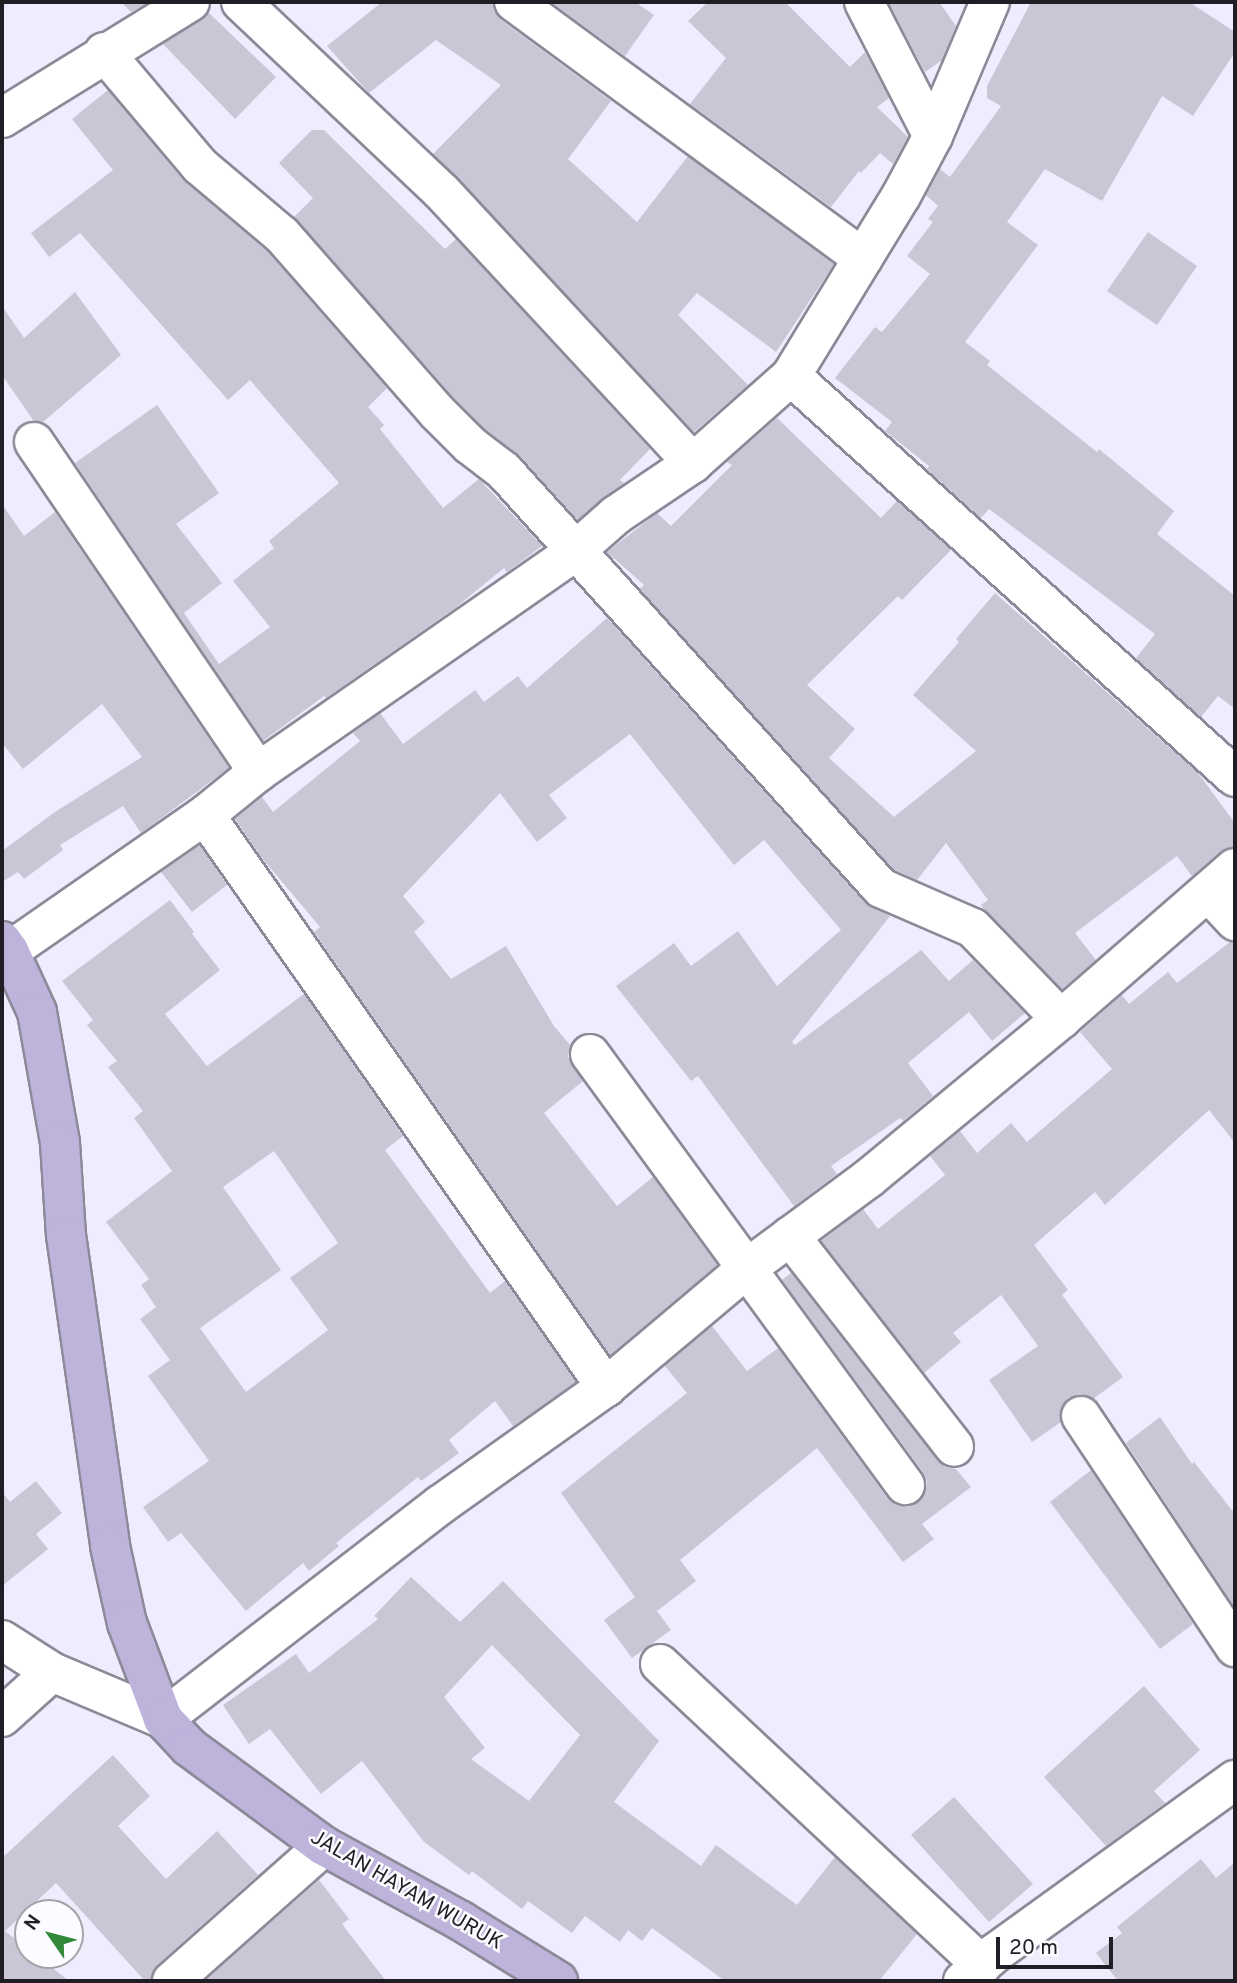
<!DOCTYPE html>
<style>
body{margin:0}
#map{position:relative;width:1237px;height:1983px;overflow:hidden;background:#efecfd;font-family:Overpass,sans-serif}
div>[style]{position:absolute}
.building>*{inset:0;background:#c9c6d6}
.roads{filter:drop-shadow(2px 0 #8c8998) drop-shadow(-2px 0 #8c8998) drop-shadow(0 2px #8c8998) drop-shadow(0 -2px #8c8998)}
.minor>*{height:38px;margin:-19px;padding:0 19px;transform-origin:19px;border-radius:19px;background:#fff}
.major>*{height:38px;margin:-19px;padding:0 19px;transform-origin:19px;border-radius:19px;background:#bdb3db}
span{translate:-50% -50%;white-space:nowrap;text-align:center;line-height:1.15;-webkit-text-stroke:5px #fcfbff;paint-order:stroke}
.street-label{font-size:21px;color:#201e24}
.frame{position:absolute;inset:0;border:4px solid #201e24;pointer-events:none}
.north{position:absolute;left:14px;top:1899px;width:70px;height:70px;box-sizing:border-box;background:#fcfbff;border:2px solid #a4a3a7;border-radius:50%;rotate:305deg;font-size:19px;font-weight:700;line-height:28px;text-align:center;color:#201e24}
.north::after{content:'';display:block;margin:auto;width:24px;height:32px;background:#318939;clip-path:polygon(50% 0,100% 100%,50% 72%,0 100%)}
.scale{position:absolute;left:996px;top:1937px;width:117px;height:32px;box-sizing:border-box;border:4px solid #201e24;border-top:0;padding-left:9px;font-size:21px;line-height:24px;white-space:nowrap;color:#201e24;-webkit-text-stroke:5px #fcfbff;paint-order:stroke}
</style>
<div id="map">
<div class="building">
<i style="clip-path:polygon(121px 2px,149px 2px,131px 12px)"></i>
<i style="clip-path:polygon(382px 2px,492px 2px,494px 11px,501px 20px,611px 101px,568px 159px,637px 222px,688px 156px,834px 264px,776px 352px,697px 293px,678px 315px,748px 385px,694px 432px,433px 154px,501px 85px,436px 40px,369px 93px,327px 46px)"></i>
<i style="clip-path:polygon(551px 2px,635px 2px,654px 15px,625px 56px)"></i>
<i style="clip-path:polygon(708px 2px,785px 2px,850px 67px,865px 52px,889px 98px,877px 107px,908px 137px,893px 164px,880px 153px,861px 173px,859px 171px,831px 207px,690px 104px,726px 58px,688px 21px)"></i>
<i style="clip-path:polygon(888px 2px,939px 2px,956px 26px,942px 60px,925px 72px)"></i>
<i style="clip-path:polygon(1031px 2px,1189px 2px,1235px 32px,1235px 52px,1193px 116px,1162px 96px,1102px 201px,1045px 169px,1007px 222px,1038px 245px,965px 342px,990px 361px,987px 365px,1097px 452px,1099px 449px,1174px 511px,1157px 534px,1235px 596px,1235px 709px,1218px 696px,1201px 717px,1136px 658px,1155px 634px,989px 509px,981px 518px,927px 469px,929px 466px,885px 431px,892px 422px,835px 378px,875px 327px,882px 332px,930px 274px,907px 256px,933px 222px,928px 219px,938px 206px,926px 195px,940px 169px,950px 177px,1001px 106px,987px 98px,987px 86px)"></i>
<i style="clip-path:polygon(209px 13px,276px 77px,235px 119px,163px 44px)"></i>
<i style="clip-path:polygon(108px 90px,183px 180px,267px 251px,387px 388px,368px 407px,384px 425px,380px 429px,443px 508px,479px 479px,542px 546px,507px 572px,504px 568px,455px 608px,326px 698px,324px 696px,263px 741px,75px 463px,157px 405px,219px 493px,176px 524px,222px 583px,184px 613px,219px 664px,270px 627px,233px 581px,274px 548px,269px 541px,339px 483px,250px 380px,228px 400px,80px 233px,49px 257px,31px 233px,113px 170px,72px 119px)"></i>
<i style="clip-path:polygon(312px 130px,324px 130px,445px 249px,456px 239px,650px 449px,620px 480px,624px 483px,578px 520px,520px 456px,484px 429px,453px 397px,294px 217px,313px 198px,279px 163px)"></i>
<i style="clip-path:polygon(1148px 232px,1197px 266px,1157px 325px,1107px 291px)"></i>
<i style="clip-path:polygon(75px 292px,121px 355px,43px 422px,33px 420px,2px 375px,2px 306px,24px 338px)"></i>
<i style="clip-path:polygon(777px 418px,881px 518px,897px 501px,951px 550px,902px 600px,898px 596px,807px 685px,855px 729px,829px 758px,894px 817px,976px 751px,913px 695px,959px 642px,956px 639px,995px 593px,1198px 773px,1235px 823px,1235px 847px,1221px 851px,1192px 876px,1177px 856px,1075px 933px,1096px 960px,1062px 989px,984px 909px,981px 905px,988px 900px,946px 843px,917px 880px,894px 870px,640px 589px,644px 585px,607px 552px,657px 513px,671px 526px,732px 465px,727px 462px)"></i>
<i style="clip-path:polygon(2px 504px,24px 536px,55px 512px,229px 768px,141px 833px,123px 806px,60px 845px,63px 850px,24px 879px,18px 872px,2px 882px,2px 851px,55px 812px,142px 757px,102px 704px,23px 769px,2px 743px)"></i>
<i style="clip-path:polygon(607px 618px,865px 903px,890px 916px,792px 1042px,795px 1045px,921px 950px,949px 981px,973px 960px,1025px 1013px,992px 1041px,969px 1012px,908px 1063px,933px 1096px,903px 1121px,900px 1118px,831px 1166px,837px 1174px,794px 1206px,698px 1076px,691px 1081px,616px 986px,674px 943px,691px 966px,738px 931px,777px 986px,841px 930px,764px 840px,734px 865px,630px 734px,549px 795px,567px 818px,537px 842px,500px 793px,403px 896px,425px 922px,414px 932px,451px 979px,506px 946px,554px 1026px,570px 1045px,568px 1057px,583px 1081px,544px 1113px,617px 1206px,653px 1177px,717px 1265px,610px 1355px,314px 932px,320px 927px,262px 858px,235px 819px,262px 797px,273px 812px,360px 741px,353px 733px,380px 713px,403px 744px,475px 690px,484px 702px,518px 676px,527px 688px)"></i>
<i style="clip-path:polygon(200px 845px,227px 885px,192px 912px,161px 872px)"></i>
<i style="clip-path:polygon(evenodd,170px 900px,194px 932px,192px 934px,220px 970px,165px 1014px,207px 1066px,304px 994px,403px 1136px,385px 1150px,490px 1293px,505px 1281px,576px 1382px,513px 1426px,495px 1401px,449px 1440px,459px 1453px,421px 1481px,418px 1477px,336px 1543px,339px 1546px,309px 1571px,303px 1563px,246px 1611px,181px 1533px,168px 1542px,143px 1507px,209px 1461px,148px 1376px,170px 1360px,140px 1319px,156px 1307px,141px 1285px,149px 1279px,106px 1222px,172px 1171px,134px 1118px,143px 1111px,108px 1067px,117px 1061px,87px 1025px,93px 1020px,62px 981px,170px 900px,274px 1151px,338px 1243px,290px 1278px,328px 1330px,246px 1392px,200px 1328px,281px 1270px,223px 1187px,274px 1151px)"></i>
<i style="clip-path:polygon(1230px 942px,1235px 942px,1235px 1143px,1209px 1110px,1105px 1205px,1095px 1192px,1034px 1245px,1068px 1290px,1062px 1295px,1123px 1377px,1093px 1399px,1080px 1394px,1068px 1398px,1061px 1407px,1061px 1422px,1032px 1442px,989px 1380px,1038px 1346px,1001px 1295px,953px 1333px,961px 1342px,924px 1373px,821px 1241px,863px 1209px,878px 1229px,945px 1175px,930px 1156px,960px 1131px,977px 1153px,1011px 1123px,1027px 1142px,1112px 1069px,1080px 1032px,1122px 995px,1129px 1004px,1168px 972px,1177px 983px)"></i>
<i style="clip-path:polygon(791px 1273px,937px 1460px,945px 1467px,956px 1469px,971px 1487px,922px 1524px,934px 1539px,903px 1562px,817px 1448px,680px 1560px,696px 1581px,657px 1611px,671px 1630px,632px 1658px,604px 1620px,635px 1597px,561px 1493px,687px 1393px,665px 1366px,712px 1326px,747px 1371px,778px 1348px,887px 1498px,896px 1505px,908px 1507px,918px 1502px,925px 1493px,927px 1482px,923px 1472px,782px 1280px)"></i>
<i style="clip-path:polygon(1160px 1417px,1192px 1464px,1194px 1462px,1235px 1514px,1235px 1608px,1126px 1443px)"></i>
<i style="clip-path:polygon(1091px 1470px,1193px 1624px,1160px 1649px,1050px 1502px)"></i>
<i style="clip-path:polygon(36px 1481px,62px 1513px,36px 1534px,48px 1549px,2px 1586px,2px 1492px,10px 1502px)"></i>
<i style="clip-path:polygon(evenodd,411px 1577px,460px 1622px,503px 1581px,659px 1741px,614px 1802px,701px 1866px,716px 1845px,797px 1905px,835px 1857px,917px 1934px,879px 1981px,725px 1981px,652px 1928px,642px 1941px,628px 1930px,620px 1942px,585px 1916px,572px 1933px,528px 1901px,522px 1909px,472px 1871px,469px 1875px,424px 1842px,362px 1761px,321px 1794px,270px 1729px,249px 1744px,223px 1705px,296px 1654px,309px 1673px,378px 1619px,374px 1616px,411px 1577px,492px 1645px,580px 1735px,529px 1801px,471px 1759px,485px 1748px,444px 1697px,492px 1645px)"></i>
<i style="clip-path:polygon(1144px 1686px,1200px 1750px,1154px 1791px,1165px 1803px,1106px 1846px,1044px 1777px)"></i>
<i style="clip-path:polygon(113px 1755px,150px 1796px,118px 1826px,166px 1879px,217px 1831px,258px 1875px,157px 1965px,151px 1981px,145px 1981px,56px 1883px,5px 1931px,28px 1949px,28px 1955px,36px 1955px,69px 1981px,2px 1981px,2px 1858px)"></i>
<i style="clip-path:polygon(954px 1797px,1033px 1884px,989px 1922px,911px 1835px)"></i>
<i style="clip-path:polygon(1201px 1859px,1216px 1878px,1235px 1862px,1235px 1981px,1118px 1981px,1096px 1953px,1122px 1933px,1117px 1927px)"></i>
<i style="clip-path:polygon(319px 1880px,349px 1919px,342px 1924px,386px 1981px,205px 1981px)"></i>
</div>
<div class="roads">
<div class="minor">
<i style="left:241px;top:2px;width:275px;rotate:43.4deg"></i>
<i style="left:441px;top:191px;width:371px;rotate:47.2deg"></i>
<i style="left:514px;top:2px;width:433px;rotate:36.3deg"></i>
<i style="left:864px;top:2px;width:151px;rotate:62.8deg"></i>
<i style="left:104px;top:52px;width:149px;rotate:49.9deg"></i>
<i style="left:200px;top:166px;width:107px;rotate:40.1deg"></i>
<i style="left:282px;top:235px;width:235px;rotate:48.8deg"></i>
<i style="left:437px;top:412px;width:47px;rotate:45deg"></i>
<i style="left:470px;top:445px;width:43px;rotate:37.4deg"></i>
<i style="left:504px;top:471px;width:562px;rotate:47.88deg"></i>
<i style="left:881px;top:888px;width:100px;rotate:23.5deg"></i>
<i style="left:973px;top:928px;width:127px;rotate:46deg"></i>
<i style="left:2px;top:118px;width:221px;rotate:-31.7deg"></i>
<i style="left:791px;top:376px;width:598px;rotate:42.09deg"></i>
<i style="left:34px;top:442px;width:399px;rotate:55.8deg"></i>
<i style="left:205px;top:815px;width:699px;rotate:54.97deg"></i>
<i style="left:1208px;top:892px;width:40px;rotate:47deg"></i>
<i style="left:2px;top:956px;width:247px;rotate:-34.8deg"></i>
<i style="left:205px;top:815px;width:68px;rotate:-39.1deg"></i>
<i style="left:258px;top:772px;width:385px;rotate:-34.8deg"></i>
<i style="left:574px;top:552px;width:56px;rotate:-41.4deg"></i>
<i style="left:616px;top:515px;width:93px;rotate:-34deg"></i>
<i style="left:693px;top:463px;width:131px;rotate:-41.6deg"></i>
<i style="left:791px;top:376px;width:211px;rotate:-58.6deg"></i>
<i style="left:901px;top:196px;width:68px;rotate:-61.9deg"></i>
<i style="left:933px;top:136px;width:146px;rotate:-67deg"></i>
<i style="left:590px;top:1054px;width:534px;rotate:53.84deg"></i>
<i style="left:790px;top:1236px;width:267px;rotate:52.1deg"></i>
<i style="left:1081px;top:1416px;width:278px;rotate:56.3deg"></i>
<i style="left:2px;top:1640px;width:59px;rotate:32.6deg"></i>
<i style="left:52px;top:1672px;width:121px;rotate:22.9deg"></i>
<i style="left:163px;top:1719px;width:350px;rotate:-37.7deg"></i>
<i style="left:440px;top:1505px;width:204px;rotate:-35.4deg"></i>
<i style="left:606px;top:1387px;width:183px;rotate:-40.1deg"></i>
<i style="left:746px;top:1269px;width:153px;rotate:-36.5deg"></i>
<i style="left:869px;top:1178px;width:249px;rotate:-39.6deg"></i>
<i style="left:1061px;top:1019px;width:230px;rotate:-41deg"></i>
<i style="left:660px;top:1664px;width:441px;rotate:43.1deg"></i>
<i style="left:2px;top:1717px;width:67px;rotate:-42deg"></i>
<i style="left:172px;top:1981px;width:203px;rotate:-41.6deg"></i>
<i style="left:963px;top:1981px;width:43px;rotate:-41.2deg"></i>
<i style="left:995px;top:1953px;width:296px;rotate:-35.8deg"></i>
</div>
<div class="major">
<i style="left:2px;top:941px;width:12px;rotate:55deg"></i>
<i style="left:9px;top:951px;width:67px;rotate:65.3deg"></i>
<i style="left:37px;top:1012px;width:133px;rotate:80deg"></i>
<i style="left:60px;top:1143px;width:92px;rotate:86.3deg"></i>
<i style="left:66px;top:1235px;width:314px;rotate:81.9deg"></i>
<i style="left:110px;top:1546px;width:79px;rotate:77.6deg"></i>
<i style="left:127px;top:1623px;width:103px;rotate:69.4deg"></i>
<i style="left:163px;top:1719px;width:38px;rotate:47deg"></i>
<i style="left:189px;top:1747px;width:167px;rotate:36.3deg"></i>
<i style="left:324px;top:1846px;width:156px;rotate:28.7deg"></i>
<i style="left:461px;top:1921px;width:114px;rotate:31.7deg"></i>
</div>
</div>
<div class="street-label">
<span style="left:406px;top:1891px;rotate:30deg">JALAN HAYAM WURUK</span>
</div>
<div class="frame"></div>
<div class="north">N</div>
<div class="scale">20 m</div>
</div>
